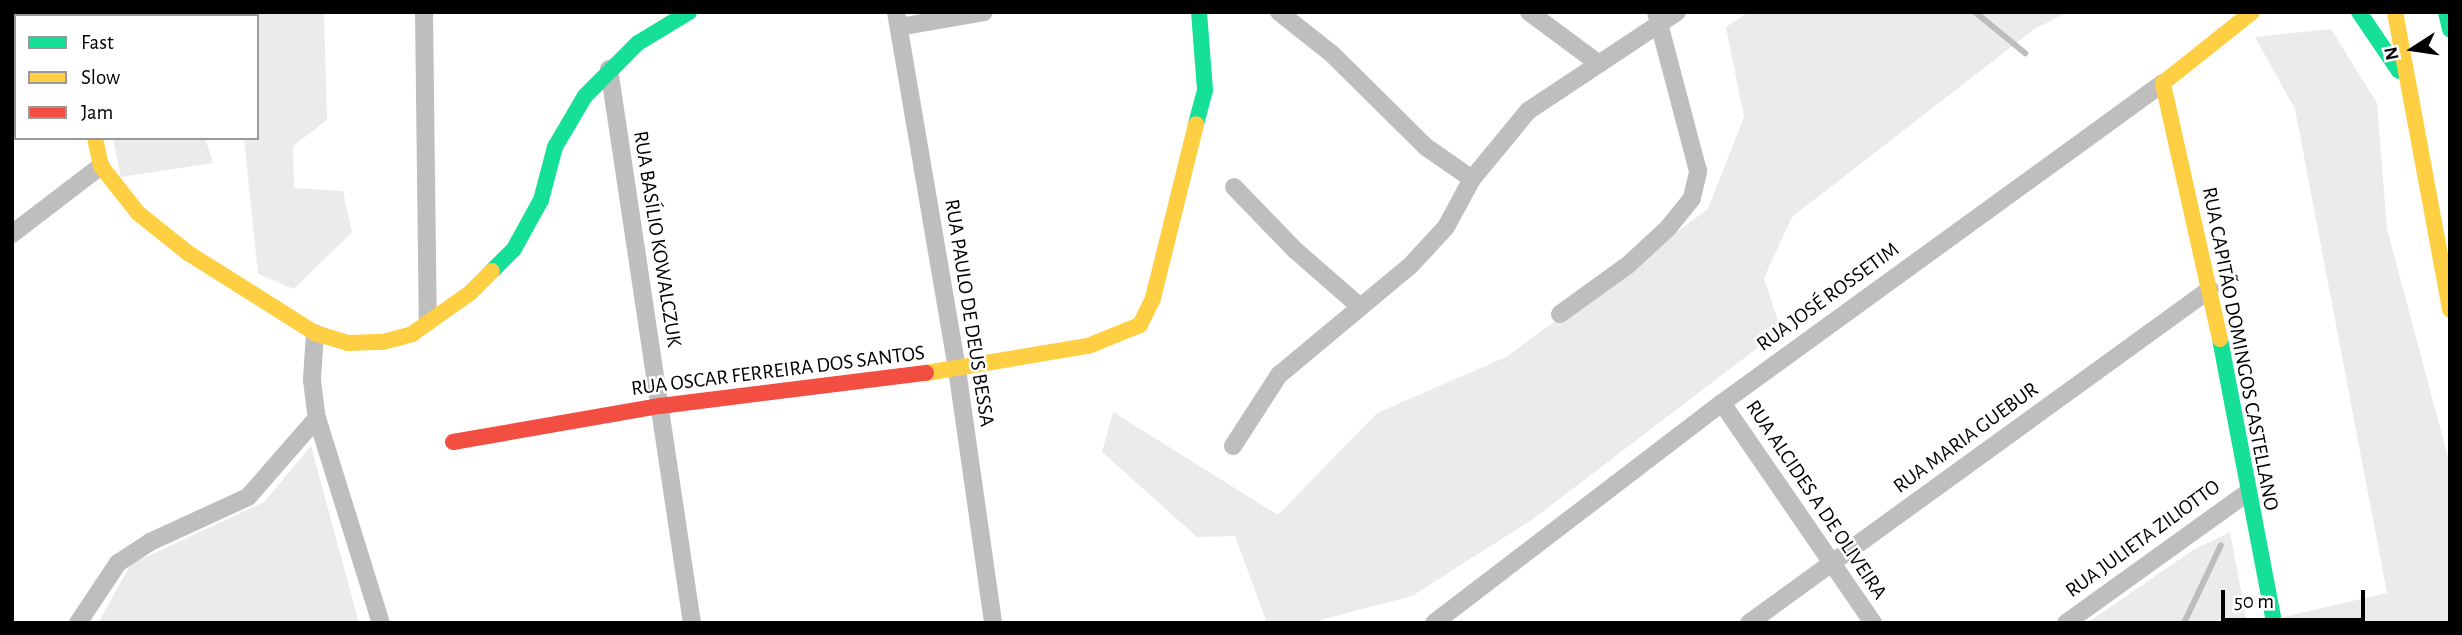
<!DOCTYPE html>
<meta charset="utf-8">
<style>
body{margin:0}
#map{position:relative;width:2462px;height:635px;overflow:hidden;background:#fff;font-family:"Alegreya Sans",sans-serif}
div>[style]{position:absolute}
.green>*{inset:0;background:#ebebeb}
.stream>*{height:6px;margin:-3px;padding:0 3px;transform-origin:3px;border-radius:3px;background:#bdbdbd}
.street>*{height:18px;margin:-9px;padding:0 9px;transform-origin:9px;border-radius:9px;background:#bebebe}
.fast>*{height:16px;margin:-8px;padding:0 8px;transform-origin:8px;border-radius:8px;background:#16e098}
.slow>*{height:16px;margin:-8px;padding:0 8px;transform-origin:8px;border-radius:8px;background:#ffcf43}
.jam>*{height:16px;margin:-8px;padding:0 8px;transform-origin:8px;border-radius:8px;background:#f24e42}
span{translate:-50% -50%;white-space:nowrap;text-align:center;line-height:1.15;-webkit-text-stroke:5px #fff;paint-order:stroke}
.street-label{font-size:21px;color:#000}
.frame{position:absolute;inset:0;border:14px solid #000;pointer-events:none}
.legend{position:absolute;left:14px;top:14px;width:245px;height:126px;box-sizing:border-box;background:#fff;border:2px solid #999;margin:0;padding:9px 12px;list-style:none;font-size:21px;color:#000}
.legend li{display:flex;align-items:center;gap:14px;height:35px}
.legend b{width:35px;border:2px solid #999}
.north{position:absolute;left:2378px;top:14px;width:70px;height:70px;-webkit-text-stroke:5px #fff;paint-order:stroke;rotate:258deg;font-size:19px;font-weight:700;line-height:28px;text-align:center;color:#000}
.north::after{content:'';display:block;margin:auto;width:24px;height:32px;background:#000;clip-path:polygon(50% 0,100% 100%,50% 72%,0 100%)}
.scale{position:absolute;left:2221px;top:590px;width:144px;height:32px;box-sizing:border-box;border:4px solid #000;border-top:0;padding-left:9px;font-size:21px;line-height:24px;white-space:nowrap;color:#000;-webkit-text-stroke:5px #fff;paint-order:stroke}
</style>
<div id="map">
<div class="green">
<i style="clip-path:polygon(87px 12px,324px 12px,327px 120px,293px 146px,294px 188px,343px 191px,352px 232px,294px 289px,258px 274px,244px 138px,257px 138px,257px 16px)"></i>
<i style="clip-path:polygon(1749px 12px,2068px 12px,2033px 30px,1792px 217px,1764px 278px,1781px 330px,1533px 519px,1412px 596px,1309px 623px,1267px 623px,1235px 536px,1197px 537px,1102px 452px,1113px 412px,1278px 515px,1377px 413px,1506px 357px,1708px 209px,1744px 117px,1726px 27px)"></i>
<i style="clip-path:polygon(2331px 29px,2377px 103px,2387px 229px,2450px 465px,2450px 623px,2284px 623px,2283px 617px,2387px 593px,2295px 109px,2255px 37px)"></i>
<i style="clip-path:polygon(113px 138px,205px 138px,213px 163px,121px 177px)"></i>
<i style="clip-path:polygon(311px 446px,359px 623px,98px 623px,131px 564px,264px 502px)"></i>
<i style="clip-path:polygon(2230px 532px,2247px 623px,2087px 623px,2193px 550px)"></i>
</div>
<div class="stream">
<i style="left:1975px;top:12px;width:65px;rotate:39.4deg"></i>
<i style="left:2184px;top:623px;width:86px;rotate:-64.6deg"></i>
</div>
<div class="street">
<i style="left:424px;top:12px;width:310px;rotate:89.3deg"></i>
<i style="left:896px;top:12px;width:362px;rotate:80.3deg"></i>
<i style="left:957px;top:369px;width:257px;rotate:81.9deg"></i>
<i style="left:1279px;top:12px;width:68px;rotate:38.4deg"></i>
<i style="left:1332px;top:54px;width:132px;rotate:44.7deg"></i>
<i style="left:1426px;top:147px;width:56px;rotate:34.8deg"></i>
<i style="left:1529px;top:12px;width:86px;rotate:36.5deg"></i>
<i style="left:899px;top:27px;width:86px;rotate:-10deg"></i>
<i style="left:609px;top:69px;width:560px;rotate:81.48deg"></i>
<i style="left:1234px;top:187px;width:88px;rotate:45.9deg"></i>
<i style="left:1295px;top:250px;width:84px;rotate:41.1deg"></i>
<i style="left:12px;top:234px;width:112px;rotate:-37.4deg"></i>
<i style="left:1560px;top:314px;width:84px;rotate:-35.8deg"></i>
<i style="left:1628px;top:265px;width:54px;rotate:-42.8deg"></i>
<i style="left:1668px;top:228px;width:38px;rotate:-51deg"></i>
<i style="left:1692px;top:198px;width:28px;rotate:-77deg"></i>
<i style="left:1698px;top:171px;width:164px;rotate:-104.8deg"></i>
<i style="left:315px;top:333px;width:47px;rotate:93.7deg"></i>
<i style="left:312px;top:380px;width:38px;rotate:83deg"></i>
<i style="left:317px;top:418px;width:215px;rotate:72.7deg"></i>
<i style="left:1722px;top:403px;width:267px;rotate:55.5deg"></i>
<i style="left:1233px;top:446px;width:85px;rotate:-57.1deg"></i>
<i style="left:1279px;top:375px;width:170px;rotate:-39.8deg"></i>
<i style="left:1410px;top:266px;width:53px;rotate:-47.3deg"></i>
<i style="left:1446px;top:227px;width:55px;rotate:-61.6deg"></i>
<i style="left:1472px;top:179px;width:88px;rotate:-50.5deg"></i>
<i style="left:1528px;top:111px;width:179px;rotate:-33.6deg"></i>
<i style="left:78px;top:623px;width:72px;rotate:-56.3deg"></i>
<i style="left:118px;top:563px;width:38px;rotate:-33deg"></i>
<i style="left:150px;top:542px;width:108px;rotate:-24.7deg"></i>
<i style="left:248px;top:497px;width:105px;rotate:-48.9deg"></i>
<i style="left:1434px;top:623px;width:362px;rotate:-37.4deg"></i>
<i style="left:1722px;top:403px;width:545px;rotate:-35.97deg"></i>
<i style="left:1749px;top:623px;width:569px;rotate:-35.92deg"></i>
<i style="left:2066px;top:623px;width:223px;rotate:-35.7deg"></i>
</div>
<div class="fast">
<i style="left:2359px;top:12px;width:71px;rotate:55.9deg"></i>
<i style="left:2446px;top:12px;width:18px;rotate:77deg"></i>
<i style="left:1196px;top:124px;width:35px;rotate:-75deg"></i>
<i style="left:1205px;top:90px;width:78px;rotate:-94.4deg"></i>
<i style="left:492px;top:271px;width:31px;rotate:-45deg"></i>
<i style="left:514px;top:249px;width:56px;rotate:-61.1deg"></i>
<i style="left:541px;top:200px;width:55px;rotate:-75.2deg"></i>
<i style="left:555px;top:147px;width:59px;rotate:-59.5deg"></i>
<i style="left:585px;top:96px;width:75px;rotate:-45deg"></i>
<i style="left:638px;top:43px;width:60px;rotate:-31.3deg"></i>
<i style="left:2220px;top:339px;width:289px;rotate:79.2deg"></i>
</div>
<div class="slow">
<i style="left:63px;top:12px;width:4px;rotate:76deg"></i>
<i style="left:2395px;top:12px;width:303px;rotate:79.5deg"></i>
<i style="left:95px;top:138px;width:29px;rotate:78deg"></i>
<i style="left:101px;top:166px;width:60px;rotate:51.8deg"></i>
<i style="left:138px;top:213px;width:64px;rotate:38.7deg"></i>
<i style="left:188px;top:253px;width:150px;rotate:32.2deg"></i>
<i style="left:315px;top:333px;width:34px;rotate:17deg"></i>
<i style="left:347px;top:343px;width:36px;rotate:-2deg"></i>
<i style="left:383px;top:342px;width:30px;rotate:-15deg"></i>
<i style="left:412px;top:334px;width:71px;rotate:-35.3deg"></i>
<i style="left:470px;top:293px;width:31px;rotate:-45deg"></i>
<i style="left:2220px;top:339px;width:262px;rotate:-102.6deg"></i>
<i style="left:2163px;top:83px;width:114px;rotate:-38.6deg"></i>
<i style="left:926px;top:373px;width:164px;rotate:-9.5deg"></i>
<i style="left:1088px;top:346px;width:56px;rotate:-22deg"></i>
<i style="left:1140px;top:325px;width:30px;rotate:-64deg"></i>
<i style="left:1153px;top:298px;width:179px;rotate:-76.1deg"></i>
</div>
<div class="jam">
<i style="left:453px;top:442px;width:210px;rotate:-9.9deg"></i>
<i style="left:660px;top:406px;width:268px;rotate:-7.1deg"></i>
</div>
<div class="street-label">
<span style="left:657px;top:239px;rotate:81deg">RUA BASÍLIO KOWALCZUK</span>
<span style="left:1828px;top:297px;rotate:-36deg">RUA JOSÉ ROSSETIM</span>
<span style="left:969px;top:313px;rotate:81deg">RUA PAULO DE DEUS BESSA</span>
<span style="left:2240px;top:349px;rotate:79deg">RUA CAPITÃO DOMINGOS CASTELLANO</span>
<span style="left:778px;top:371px;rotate:-7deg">RUA OSCAR FERREIRA DOS SANTOS</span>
<span style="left:1966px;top:438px;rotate:-36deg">RUA MARIA GUEBUR</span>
<span style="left:1816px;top:500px;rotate:56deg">RUA ALCIDES A DE OLIVEIRA</span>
<span style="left:2143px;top:539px;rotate:-36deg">RUA JULIETA ZILIOTTO</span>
</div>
<div class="frame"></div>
<ul class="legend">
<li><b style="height:9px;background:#16e098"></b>Fast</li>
<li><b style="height:9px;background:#ffcf43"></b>Slow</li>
<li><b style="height:9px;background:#f24e42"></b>Jam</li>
</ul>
<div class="north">N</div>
<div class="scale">50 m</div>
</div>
